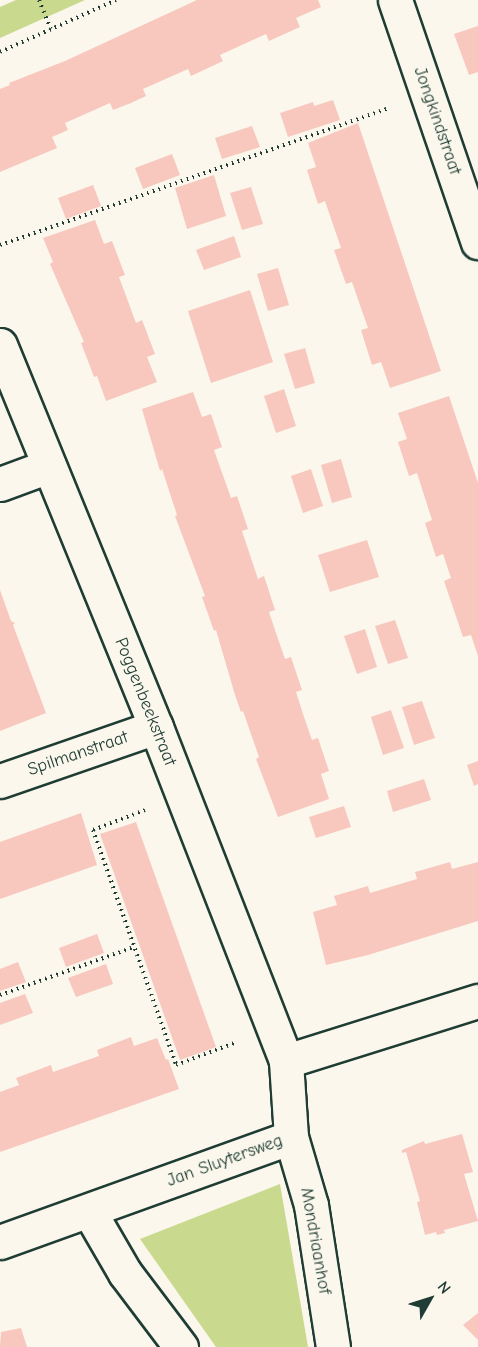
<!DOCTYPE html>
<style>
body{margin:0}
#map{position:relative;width:478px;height:1347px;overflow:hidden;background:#fbf7ec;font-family:"Comic Neue",sans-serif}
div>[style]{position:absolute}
.green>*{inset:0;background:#c9d98d}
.building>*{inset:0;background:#f8c8be}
.path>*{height:4px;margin-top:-2px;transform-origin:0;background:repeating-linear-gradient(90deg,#1f3d34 0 1.5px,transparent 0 6px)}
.roads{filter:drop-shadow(2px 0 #1f3d34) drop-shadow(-2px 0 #1f3d34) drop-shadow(0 2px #1f3d34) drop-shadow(0 -2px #1f3d34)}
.street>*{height:33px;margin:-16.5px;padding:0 16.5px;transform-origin:16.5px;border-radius:16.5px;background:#fbf7ec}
span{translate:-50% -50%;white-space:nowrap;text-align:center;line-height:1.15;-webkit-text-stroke:6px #fbf7ec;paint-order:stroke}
.street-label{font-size:18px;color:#1f3d34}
.north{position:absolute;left:400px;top:1269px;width:60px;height:60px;-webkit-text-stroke:4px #fbf7ec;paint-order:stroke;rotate:51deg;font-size:16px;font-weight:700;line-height:24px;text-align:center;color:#1f3d34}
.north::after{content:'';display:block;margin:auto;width:21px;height:27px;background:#1f3d34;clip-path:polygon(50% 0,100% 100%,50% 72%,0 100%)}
</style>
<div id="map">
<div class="green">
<i style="clip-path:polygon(16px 0,85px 0,0 38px,0 7px)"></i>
<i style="clip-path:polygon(280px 1184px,308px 1347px,216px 1347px,140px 1239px)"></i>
</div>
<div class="building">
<i style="clip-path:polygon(197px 0,318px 0,321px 7px,296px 18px,300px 27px,269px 41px,266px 34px,220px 55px,223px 61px,191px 76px,188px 69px,143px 89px,146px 96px,131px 103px,113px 110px,110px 103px,65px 123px,68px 130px,52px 137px,57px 148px,0 172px,0 89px,10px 85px,9px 83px,65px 61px)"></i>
<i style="clip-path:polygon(478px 26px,478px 72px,469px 75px,454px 34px)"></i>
<i style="clip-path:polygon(333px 100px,340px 120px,288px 137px,280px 113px,313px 102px,314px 106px)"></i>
<i style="clip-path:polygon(358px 123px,441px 371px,390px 388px,381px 362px,372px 365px,361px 330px,368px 328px,352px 282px,346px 284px,334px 250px,341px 248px,325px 201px,318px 204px,307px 170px,316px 167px,308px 143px)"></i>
<i style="clip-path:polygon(252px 126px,260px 147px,222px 159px,215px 138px)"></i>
<i style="clip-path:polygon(172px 154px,180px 175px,143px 189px,135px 168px)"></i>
<i style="clip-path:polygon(214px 175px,226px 216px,187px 229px,175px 188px)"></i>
<i style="clip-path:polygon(93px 185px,101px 206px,66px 219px,58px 198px)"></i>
<i style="clip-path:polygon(251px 187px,263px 224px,242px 230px,230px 193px)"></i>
<i style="clip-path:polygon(95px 220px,104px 244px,112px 241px,125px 275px,119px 277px,136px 323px,142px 320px,155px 354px,147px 357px,157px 382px,106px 401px,97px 376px,94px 377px,88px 361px,81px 343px,84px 342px,50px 264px,53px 262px,43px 238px)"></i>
<i style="clip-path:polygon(234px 236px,241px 257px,204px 270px,196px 250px)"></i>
<i style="clip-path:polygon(278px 268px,289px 305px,268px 311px,257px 274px)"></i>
<i style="clip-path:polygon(250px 290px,273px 362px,211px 383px,188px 311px)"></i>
<i style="clip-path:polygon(305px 348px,315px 383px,295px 389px,284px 354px)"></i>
<i style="clip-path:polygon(284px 389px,296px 426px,276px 433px,264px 396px)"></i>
<i style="clip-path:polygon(193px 392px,202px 417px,211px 414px,222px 447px,214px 450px,231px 498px,237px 496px,248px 529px,242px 531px,258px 579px,264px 576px,275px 610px,269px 612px,277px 636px,285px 659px,291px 657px,302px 690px,296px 692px,304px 717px,312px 740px,318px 738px,329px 771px,321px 774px,329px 799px,278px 817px,256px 759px,259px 757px,243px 711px,241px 712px,235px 695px,216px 630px,214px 631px,202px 597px,205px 596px,175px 516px,177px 515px,162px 469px,160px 471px,142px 409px)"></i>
<i style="clip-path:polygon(449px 396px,478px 483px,478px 656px,471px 635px,463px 637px,444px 581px,451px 578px,443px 554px,436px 557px,425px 523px,432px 520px,417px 473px,409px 476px,398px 442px,407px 439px,398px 413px)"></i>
<i style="clip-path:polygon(341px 459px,352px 497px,332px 503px,321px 465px)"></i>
<i style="clip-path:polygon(311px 469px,323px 506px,303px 513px,291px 476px)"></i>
<i style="clip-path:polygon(367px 540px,379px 577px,330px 592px,318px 555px)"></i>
<i style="clip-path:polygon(0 590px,11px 621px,15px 623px,13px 625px,46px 713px,0 731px)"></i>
<i style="clip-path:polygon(395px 620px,408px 658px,388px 664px,375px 626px)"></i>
<i style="clip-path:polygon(365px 629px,377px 667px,357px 674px,344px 636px)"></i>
<i style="clip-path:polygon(422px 701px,435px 738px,414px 745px,402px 707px)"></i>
<i style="clip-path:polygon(391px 710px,404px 748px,383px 755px,371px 717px)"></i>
<i style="clip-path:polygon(478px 761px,478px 784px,474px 786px,467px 765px)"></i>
<i style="clip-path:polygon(424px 779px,431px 800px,393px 812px,387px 791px)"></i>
<i style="clip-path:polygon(344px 806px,351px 827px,316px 838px,309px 817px)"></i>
<i style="clip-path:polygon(81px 813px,97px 865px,0 899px,0 842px)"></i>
<i style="clip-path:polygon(136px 822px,216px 1047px,180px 1060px,100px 834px)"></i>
<i style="clip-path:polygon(450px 862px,452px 869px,478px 862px,478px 921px,368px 955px,326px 965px,313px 912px,337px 905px,334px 896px,368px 886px,370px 893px,417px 879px,415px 872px)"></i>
<i style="clip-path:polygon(97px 934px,104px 953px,66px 967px,59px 948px)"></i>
<i style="clip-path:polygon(18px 962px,26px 982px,0 991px,0 969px)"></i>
<i style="clip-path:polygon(106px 964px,113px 984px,76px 997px,68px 978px)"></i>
<i style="clip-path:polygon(25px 994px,33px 1013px,0 1025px,0 1003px)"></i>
<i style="clip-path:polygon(131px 1037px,134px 1046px,157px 1038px,166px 1060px,168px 1059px,179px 1089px,0 1152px,0 1092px,19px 1085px,16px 1078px,51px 1065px,53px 1072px,99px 1056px,97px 1050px)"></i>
<i style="clip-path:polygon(462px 1134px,473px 1172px,464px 1174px,478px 1221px,444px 1230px,445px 1233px,437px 1235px,436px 1232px,425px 1235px,417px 1202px,420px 1201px,406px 1152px,402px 1153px,402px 1150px,424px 1141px,425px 1144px)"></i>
<i style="clip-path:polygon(478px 1313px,478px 1340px,463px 1325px)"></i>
<i style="clip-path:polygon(21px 1328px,27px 1347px,0 1347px,1px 1332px)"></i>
</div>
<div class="path">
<i style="left:39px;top:0;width:31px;rotate:68deg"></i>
<i style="left:0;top:52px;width:127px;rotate:-24.1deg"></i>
<i style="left:0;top:245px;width:413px;rotate:-19.4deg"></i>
<i style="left:145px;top:810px;width:56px;rotate:159deg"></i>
<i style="left:93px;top:830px;width:249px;rotate:70.5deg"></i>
<i style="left:176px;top:1065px;width:65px;rotate:-20.7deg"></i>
<i style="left:0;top:995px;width:142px;rotate:-19.7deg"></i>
</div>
<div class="roads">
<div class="street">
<i style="left:395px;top:0;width:256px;rotate:71.1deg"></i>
<i style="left:0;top:345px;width:413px;rotate:67.8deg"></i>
<i style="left:156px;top:727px;width:358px;rotate:68.7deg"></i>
<i style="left:0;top:484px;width:52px;rotate:-20.2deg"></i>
<i style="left:0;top:781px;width:165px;rotate:-19.1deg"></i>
<i style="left:291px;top:1137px;width:71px;rotate:73.6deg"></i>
<i style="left:311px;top:1205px;width:144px;rotate:81.2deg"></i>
<i style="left:89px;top:1211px;width:72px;rotate:59.9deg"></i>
<i style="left:125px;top:1273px;width:93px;rotate:52.9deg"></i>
<i style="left:0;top:1242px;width:309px;rotate:-19.8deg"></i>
<i style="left:291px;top:1137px;width:76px;rotate:-93.8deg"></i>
<i style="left:286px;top:1061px;width:201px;rotate:-17.4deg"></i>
</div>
</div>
<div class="street-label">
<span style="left:437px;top:121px;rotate:71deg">Jongkindstraat</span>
<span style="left:145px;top:702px;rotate:68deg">Poggenbeekstraat</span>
<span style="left:78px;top:754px;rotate:-19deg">Spilmanstraat</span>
<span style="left:225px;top:1161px;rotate:-20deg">Jan Sluytersweg</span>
<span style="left:315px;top:1241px;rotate:80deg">Mondriaanhof</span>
</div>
<div class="north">N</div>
</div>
